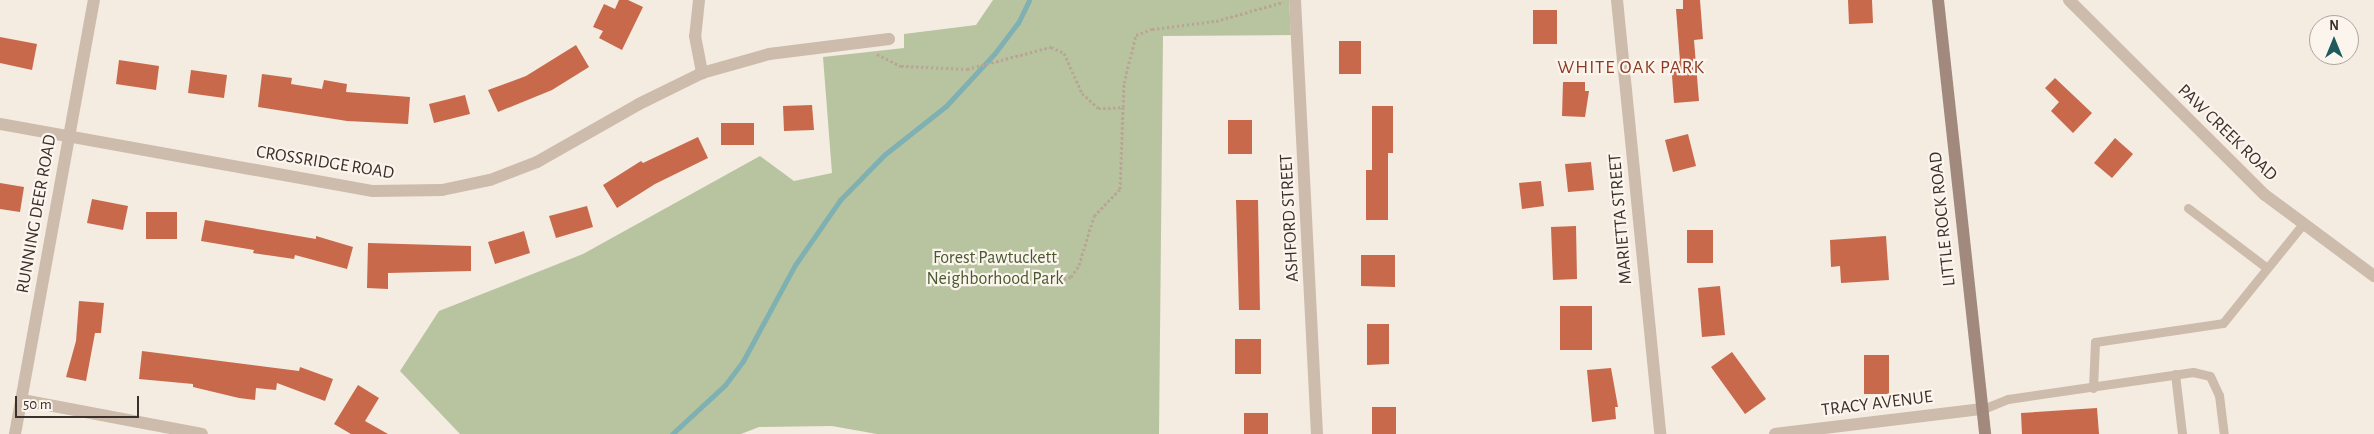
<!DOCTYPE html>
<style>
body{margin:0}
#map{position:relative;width:2374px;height:434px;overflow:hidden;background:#f4ebe1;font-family:"Alegreya Sans",sans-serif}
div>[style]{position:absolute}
.green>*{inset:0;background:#b8c4a0}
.stream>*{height:5px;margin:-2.5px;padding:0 2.5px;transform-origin:2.5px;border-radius:2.5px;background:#7fb0b2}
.building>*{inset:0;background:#c8694b}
.path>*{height:3px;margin-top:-1.5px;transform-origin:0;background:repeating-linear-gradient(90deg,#b9a596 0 2.5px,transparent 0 5px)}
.service>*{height:9px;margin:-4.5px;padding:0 4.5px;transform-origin:4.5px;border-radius:4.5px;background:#cdbbac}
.minor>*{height:12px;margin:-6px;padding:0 6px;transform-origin:6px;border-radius:6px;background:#cdbbac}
.tertiary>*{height:12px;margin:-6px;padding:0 6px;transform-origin:6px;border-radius:6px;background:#cdbbac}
.secondary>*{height:12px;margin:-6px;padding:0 6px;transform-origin:6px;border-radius:6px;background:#a18a7d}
span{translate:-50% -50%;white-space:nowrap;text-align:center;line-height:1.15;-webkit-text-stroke:4.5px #fbf5ee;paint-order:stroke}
.street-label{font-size:18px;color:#3b302b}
.park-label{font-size:18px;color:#4a5a2e}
.neighbourhood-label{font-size:19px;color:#8c3b22;letter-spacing:1px}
.north{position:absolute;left:2309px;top:15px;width:50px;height:50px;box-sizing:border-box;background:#fbf5ee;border:1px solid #aea6a0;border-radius:50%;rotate:0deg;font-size:14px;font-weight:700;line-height:20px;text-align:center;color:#3b302b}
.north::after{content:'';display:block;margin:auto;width:18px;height:22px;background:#1f5a5e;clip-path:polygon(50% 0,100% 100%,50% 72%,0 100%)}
.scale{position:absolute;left:15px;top:396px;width:124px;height:22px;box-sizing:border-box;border:2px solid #3b302b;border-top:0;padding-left:6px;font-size:15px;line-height:18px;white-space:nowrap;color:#3b302b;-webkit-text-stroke:4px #fbf5ee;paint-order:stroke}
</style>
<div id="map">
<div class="green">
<i style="clip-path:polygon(993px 0,1289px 0,1291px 35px,1163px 36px,1159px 434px,877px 434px,832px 426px,759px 427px,741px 434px,460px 434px,400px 371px,439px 311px,583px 254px,760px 156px,794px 181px,832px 173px,823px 57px,904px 48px,904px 34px,976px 25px)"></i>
</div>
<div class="stream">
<i style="left:672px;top:434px;width:72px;rotate:-42.8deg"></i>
<i style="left:725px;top:385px;width:30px;rotate:-53deg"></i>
<i style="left:743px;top:361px;width:109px;rotate:-61.6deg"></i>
<i style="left:795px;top:265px;width:79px;rotate:-55.3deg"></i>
<i style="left:840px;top:200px;width:63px;rotate:-45.6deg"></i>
<i style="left:884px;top:155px;width:79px;rotate:-38.3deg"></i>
<i style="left:946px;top:106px;width:72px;rotate:-47.2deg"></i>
<i style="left:995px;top:53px;width:38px;rotate:-53deg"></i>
<i style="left:1018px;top:23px;width:25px;rotate:-64deg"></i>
</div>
<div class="building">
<i style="clip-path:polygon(619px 0,628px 0,643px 7px,622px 50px,599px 38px,603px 31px,593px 27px,604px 4px,615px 9px)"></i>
<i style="clip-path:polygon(1683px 0,1700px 0,1703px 39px,1694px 40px,1699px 101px,1674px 103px,1671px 62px,1680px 61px,1676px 9px,1683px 9px)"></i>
<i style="clip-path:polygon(1848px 0,1872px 0,1873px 23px,1849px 24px)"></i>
<i style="clip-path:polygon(1533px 10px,1557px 10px,1557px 44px,1533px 44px)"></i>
<i style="clip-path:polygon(0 37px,37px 44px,32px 70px,0 63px)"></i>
<i style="clip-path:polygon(1339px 41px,1361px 41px,1361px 74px,1339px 74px)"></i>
<i style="clip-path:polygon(576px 45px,589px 67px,552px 90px,498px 112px,488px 90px,526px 76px)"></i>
<i style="clip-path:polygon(119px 60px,159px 66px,156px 90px,116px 84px)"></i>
<i style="clip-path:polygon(191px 70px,227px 75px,224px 98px,188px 93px)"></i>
<i style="clip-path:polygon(262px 74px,292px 78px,291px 84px,322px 89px,324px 80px,347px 84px,346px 92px,410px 97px,408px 124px,347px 121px,258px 107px)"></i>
<i style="clip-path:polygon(2055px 78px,2092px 113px,2073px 133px,2051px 111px,2059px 102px,2045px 88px)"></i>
<i style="clip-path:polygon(1563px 82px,1585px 82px,1585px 91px,1589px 91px,1585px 117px,1562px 116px)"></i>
<i style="clip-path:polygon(465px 95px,470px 114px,434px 123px,429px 104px)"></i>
<i style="clip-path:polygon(812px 105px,814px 130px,784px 131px,783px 106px)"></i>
<i style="clip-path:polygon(1372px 106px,1393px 106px,1393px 153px,1388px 153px,1388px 220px,1366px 220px,1366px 170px,1372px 170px)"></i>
<i style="clip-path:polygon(1228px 120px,1252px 120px,1252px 154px,1228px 154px)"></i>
<i style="clip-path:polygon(721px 123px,754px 123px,754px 145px,721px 145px)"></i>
<i style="clip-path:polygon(1688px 134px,1696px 166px,1673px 172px,1665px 140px)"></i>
<i style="clip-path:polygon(698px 137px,708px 158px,655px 184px,617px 208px,603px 185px,641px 161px,643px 163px)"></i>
<i style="clip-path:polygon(2115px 138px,2133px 154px,2112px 178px,2094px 163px)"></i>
<i style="clip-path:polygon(1591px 162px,1594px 190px,1568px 192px,1565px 164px)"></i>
<i style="clip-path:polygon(1541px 181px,1544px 206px,1522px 209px,1519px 183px)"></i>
<i style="clip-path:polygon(0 183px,24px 187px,20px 212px,0 209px)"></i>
<i style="clip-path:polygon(92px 199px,128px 206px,123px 230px,87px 223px)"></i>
<i style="clip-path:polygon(1236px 200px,1258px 200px,1260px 310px,1239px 310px)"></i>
<i style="clip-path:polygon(587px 206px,593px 227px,556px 238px,549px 216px)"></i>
<i style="clip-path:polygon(146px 212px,177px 212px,177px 239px,146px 239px)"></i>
<i style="clip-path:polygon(205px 220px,316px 239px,316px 236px,353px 247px,347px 269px,295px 255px,294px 259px,253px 253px,254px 250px,201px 241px)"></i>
<i style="clip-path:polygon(1576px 226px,1577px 279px,1553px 280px,1551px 227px)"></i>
<i style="clip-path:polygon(1687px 230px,1713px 230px,1713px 263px,1687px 263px)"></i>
<i style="clip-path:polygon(524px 231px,530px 253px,495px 264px,488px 242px)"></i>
<i style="clip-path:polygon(1886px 236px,1889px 280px,1841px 283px,1840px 266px,1831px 267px,1830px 240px)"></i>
<i style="clip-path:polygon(368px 243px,471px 246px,471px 271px,388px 273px,388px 289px,367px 288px)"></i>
<i style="clip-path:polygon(1361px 255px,1395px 255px,1395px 287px,1361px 286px)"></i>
<i style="clip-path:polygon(1720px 286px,1725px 335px,1702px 337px,1698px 288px)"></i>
<i style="clip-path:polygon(79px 301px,104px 303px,101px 333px,95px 333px,86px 381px,66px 377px,76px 341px)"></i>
<i style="clip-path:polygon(1560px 306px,1592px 306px,1592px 350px,1560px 350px)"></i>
<i style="clip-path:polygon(1367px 324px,1389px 324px,1389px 364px,1367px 365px)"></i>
<i style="clip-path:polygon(1235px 339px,1261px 339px,1261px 374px,1235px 374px)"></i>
<i style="clip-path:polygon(142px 351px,299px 371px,300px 367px,333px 379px,325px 401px,277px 383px,276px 390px,256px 388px,255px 400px,239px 398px,193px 387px,193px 384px,139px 379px)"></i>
<i style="clip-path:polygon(1732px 352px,1766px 399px,1745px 414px,1711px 367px)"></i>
<i style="clip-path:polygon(1864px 355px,1889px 355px,1889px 394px,1864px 394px)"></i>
<i style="clip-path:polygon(1611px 368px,1618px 407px,1615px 407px,1616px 419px,1592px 422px,1587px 370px)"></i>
<i style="clip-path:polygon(358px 385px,379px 398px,365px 421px,388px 434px,351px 434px,334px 424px)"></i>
<i style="clip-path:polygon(1372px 407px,1396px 407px,1396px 434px,1372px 434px)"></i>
<i style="clip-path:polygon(2097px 408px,2099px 434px,2022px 434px,2021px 413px)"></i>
<i style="clip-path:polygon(1244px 413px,1268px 413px,1268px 434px,1244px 434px)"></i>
</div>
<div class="path">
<i style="left:877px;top:54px;width:27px;rotate:27deg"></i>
<i style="left:901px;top:66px;width:66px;rotate:2.6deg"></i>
<i style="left:967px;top:69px;width:87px;rotate:-14.7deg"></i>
<i style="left:1051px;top:47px;width:14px;rotate:25deg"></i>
<i style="left:1064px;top:53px;width:44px;rotate:65.8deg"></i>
<i style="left:1082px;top:93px;width:22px;rotate:43deg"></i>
<i style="left:1098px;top:108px;width:25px;rotate:-2deg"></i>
<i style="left:1123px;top:107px;width:24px;rotate:-88deg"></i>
<i style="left:1124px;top:83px;width:49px;rotate:-76deg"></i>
<i style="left:1136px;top:35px;width:17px;rotate:-21deg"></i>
<i style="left:1152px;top:29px;width:64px;rotate:-7.1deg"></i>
<i style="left:1216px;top:21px;width:70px;rotate:-15.8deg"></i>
<i style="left:1054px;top:281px;width:17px;rotate:-13deg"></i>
<i style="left:1071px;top:277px;width:14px;rotate:-56deg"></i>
<i style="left:1079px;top:265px;width:51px;rotate:-73deg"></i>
<i style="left:1094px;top:216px;width:37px;rotate:-46deg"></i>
<i style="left:1120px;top:189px;width:82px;rotate:-87.9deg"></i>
</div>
<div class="service">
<i style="left:2188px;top:208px;width:99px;rotate:37.2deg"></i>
<i style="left:2175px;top:374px;width:60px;rotate:83.3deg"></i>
<i style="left:2093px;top:388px;width:46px;rotate:-87.5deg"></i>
<i style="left:2095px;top:342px;width:129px;rotate:-8.4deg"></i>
<i style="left:2223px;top:323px;width:127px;rotate:-51.1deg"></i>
<i style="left:1983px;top:409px;width:27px;rotate:-22deg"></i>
<i style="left:2008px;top:399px;width:187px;rotate:-8.3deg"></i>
<i style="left:2193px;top:372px;width:17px;rotate:13deg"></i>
<i style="left:2210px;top:376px;width:21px;rotate:65deg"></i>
<i style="left:2219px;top:395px;width:39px;rotate:83deg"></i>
</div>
<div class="minor">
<i style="left:699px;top:0;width:36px;rotate:96deg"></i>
<i style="left:695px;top:36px;width:38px;rotate:79deg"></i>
<i style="left:1295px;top:0;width:435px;rotate:87.1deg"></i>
<i style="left:1617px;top:0;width:436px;rotate:84.3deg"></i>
<i style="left:0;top:124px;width:379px;rotate:10.2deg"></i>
<i style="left:373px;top:191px;width:69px;rotate:-0.8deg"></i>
<i style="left:442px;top:190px;width:49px;rotate:-11.8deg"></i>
<i style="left:490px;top:180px;width:50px;rotate:-21deg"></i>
<i style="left:537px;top:162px;width:117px;rotate:-29.6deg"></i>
<i style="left:639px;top:104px;width:70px;rotate:-26.2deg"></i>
<i style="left:702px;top:73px;width:70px;rotate:-15.8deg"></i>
<i style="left:769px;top:54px;width:121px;rotate:-7.1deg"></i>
<i style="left:22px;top:400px;width:183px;rotate:10.7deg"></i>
<i style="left:15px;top:434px;width:441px;rotate:-79.7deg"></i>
<i style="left:1775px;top:434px;width:209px;rotate:-6.9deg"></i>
</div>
<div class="tertiary">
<i style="left:2069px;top:0;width:276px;rotate:44.9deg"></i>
<i style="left:2265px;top:195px;width:136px;rotate:36.6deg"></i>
</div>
<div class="secondary">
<i style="left:1938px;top:0;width:437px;rotate:83.8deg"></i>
</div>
<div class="street-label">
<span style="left:2227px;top:133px;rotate:44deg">PAW CREEK ROAD</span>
<span style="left:325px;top:163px;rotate:9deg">CROSSRIDGE ROAD</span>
<span style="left:37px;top:214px;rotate:-80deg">RUNNING DEER ROAD</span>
<span style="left:1290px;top:218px;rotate:-93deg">ASHFORD STREET</span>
<span style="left:1621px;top:219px;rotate:-95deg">MARIETTA STREET</span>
<span style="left:1943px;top:219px;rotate:-96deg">LITTLE ROCK ROAD</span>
<span style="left:1877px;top:404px;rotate:-7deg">TRACY AVENUE</span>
</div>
<div class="park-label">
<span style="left:995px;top:269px">Forest Pawtuckett<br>Neighborhood Park</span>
</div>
<div class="neighbourhood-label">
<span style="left:1631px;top:68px">WHITE OAK PARK</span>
</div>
<div class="north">N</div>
<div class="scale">50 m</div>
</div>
